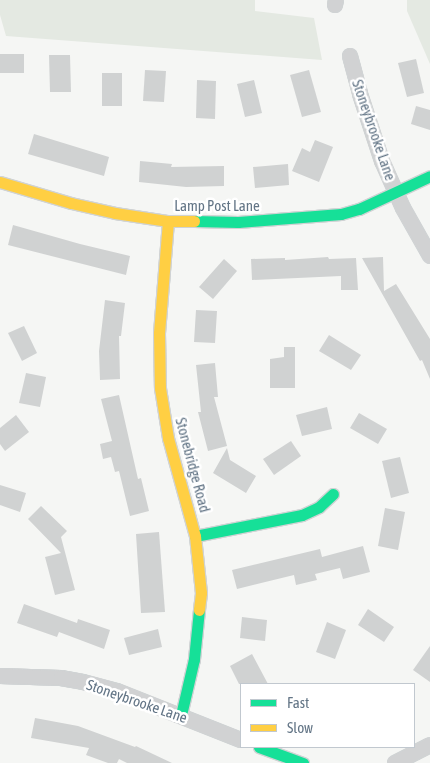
<!DOCTYPE html>
<style>
body{margin:0}
#map{position:relative;width:430px;height:763px;overflow:hidden;background:#f5f6f4;font-family:"Asap Condensed",sans-serif}
div>[style]{position:absolute}
.green>*{inset:0;background:#e4e9e2}
.building>*{inset:0;background:#d0d2d2}
.roads{filter:drop-shadow(1px 0 #d0d3d4) drop-shadow(-1px 0 #d0d3d4) drop-shadow(0 1px #d0d3d4) drop-shadow(0 -1px #d0d3d4)}
.street>*{height:14px;margin:-7px;padding:0 7px;transform-origin:7px;border-radius:7px;background:#d1d2d3}
.fast>*{height:11px;margin:-5.5px;padding:0 5.5px;transform-origin:5.5px;border-radius:5.5px;background:#16e098}
.slow>*{height:11px;margin:-5.5px;padding:0 5.5px;transform-origin:5.5px;border-radius:5.5px;background:#ffcf43}
span{translate:-50% -50%;white-space:nowrap;text-align:center;line-height:1.15;-webkit-text-stroke:5px #fff;paint-order:stroke}
.street-label{font-size:15px;color:#637586}
.legend{position:absolute;left:240px;top:683px;width:175px;height:65px;box-sizing:border-box;background:#fff;border:1px solid #c1c8cf;margin:0;padding:6px 9px;list-style:none;font-size:15px;color:#637586}
.legend li{display:flex;align-items:center;gap:10px;height:25px}
.legend b{width:25px;border:1px solid #c1c8cf}
</style>
<div id="map">
<div class="green">
<i style="clip-path:polygon(0 0,255px 0,255px 11px,314px 18px,322px 60px,6px 36px,0 15px)"></i>
<i style="clip-path:polygon(407px 0,430px 0,430px 64px,407px 11px)"></i>
</div>
<div class="building">
<i style="clip-path:polygon(0 54px,24px 54px,24px 73px,0 73px)"></i>
<i style="clip-path:polygon(49px 55px,70px 55px,71px 92px,50px 92px)"></i>
<i style="clip-path:polygon(416px 59px,424px 93px,407px 97px,398px 63px)"></i>
<i style="clip-path:polygon(145px 70px,166px 71px,164px 102px,143px 101px)"></i>
<i style="clip-path:polygon(309px 70px,321px 112px,302px 117px,290px 75px)"></i>
<i style="clip-path:polygon(102px 73px,122px 73px,122px 106px,102px 106px)"></i>
<i style="clip-path:polygon(197px 80px,216px 81px,215px 119px,196px 118px)"></i>
<i style="clip-path:polygon(254px 80px,262px 113px,245px 117px,237px 84px)"></i>
<i style="clip-path:polygon(416px 106px,430px 110px,430px 130px,411px 124px)"></i>
<i style="clip-path:polygon(34px 134px,109px 157px,104px 176px,28px 154px)"></i>
<i style="clip-path:polygon(315px 140px,333px 147px,319px 182px,292px 171px,302px 148px,310px 152px)"></i>
<i style="clip-path:polygon(140px 161px,172px 164px,171px 167px,224px 166px,224px 186px,186px 187px,139px 182px)"></i>
<i style="clip-path:polygon(288px 164px,289px 185px,255px 188px,253px 167px)"></i>
<i style="clip-path:polygon(13px 225px,80px 244px,130px 256px,126px 275px,8px 245px)"></i>
<i style="clip-path:polygon(328px 257px,329px 259px,356px 258px,358px 290px,341px 290px,341px 276px,252px 280px,251px 259px,285px 258px,285px 260px)"></i>
<i style="clip-path:polygon(383px 257px,384px 291px,396px 284px,430px 339px,430px 379px,422px 360px,420px 361px,362px 258px)"></i>
<i style="clip-path:polygon(224px 259px,237px 271px,213px 299px,199px 287px)"></i>
<i style="clip-path:polygon(105px 300px,125px 303px,121px 336px,119px 336px,120px 379px,100px 380px,99px 351px)"></i>
<i style="clip-path:polygon(196px 310px,217px 311px,215px 343px,194px 342px)"></i>
<i style="clip-path:polygon(24px 326px,37px 353px,22px 361px,8px 333px)"></i>
<i style="clip-path:polygon(329px 335px,361px 355px,351px 370px,319px 351px)"></i>
<i style="clip-path:polygon(284px 347px,295px 347px,295px 388px,270px 388px,270px 359px,284px 357px)"></i>
<i style="clip-path:polygon(215px 363px,218px 397px,214px 397px,227px 446px,208px 451px,198px 412px,201px 412px,196px 365px)"></i>
<i style="clip-path:polygon(26px 373px,46px 377px,40px 407px,19px 403px)"></i>
<i style="clip-path:polygon(119px 395px,138px 479px,141px 478px,149px 511px,130px 516px,119px 471px,115px 472px,111px 457px,103px 459px,100px 444px,112px 441px,101px 399px)"></i>
<i style="clip-path:polygon(327px 407px,332px 429px,302px 436px,296px 415px)"></i>
<i style="clip-path:polygon(359px 413px,387px 429px,378px 444px,350px 428px)"></i>
<i style="clip-path:polygon(16px 415px,29px 432px,5px 451px,0 444px,0 428px)"></i>
<i style="clip-path:polygon(291px 441px,301px 456px,274px 475px,263px 459px)"></i>
<i style="clip-path:polygon(227px 448px,230px 460px,256px 476px,246px 493px,213px 473px)"></i>
<i style="clip-path:polygon(400px 457px,409px 493px,391px 498px,382px 461px)"></i>
<i style="clip-path:polygon(0 485px,26px 493px,20px 512px,0 505px)"></i>
<i style="clip-path:polygon(41px 506px,67px 531px,61px 537px,75px 590px,55px 595px,45px 557px,61px 553px,28px 519px)"></i>
<i style="clip-path:polygon(385px 508px,405px 512px,398px 550px,378px 546px)"></i>
<i style="clip-path:polygon(159px 532px,165px 612px,141px 613px,136px 534px)"></i>
<i style="clip-path:polygon(363px 546px,370px 572px,343px 579px,340px 568px,315px 574px,317px 580px,296px 585px,294px 575px,237px 589px,232px 570px,320px 549px,322px 557px)"></i>
<i style="clip-path:polygon(24px 604px,77px 623px,78px 619px,110px 630px,104px 649px,59px 632px,57px 637px,17px 623px)"></i>
<i style="clip-path:polygon(368px 609px,394px 627px,384px 642px,358px 625px)"></i>
<i style="clip-path:polygon(242px 617px,267px 620px,265px 641px,240px 638px)"></i>
<i style="clip-path:polygon(327px 622px,346px 630px,335px 659px,316px 652px)"></i>
<i style="clip-path:polygon(158px 629px,162px 647px,129px 655px,124px 638px)"></i>
<i style="clip-path:polygon(430px 646px,430px 682px,413px 670px)"></i>
<i style="clip-path:polygon(252px 654px,268px 684px,239px 684px,230px 666px)"></i>
<i style="clip-path:polygon(35px 718px,78px 726px,135px 747px,136px 746px,172px 763px,127px 763px,119px 759px,117px 763px,108px 763px,86px 755px,89px 748px,31px 738px)"></i>
</div>
<div class="roads">
<div class="street">
<i style="left:335px;top:5px;width:5px;rotate:-79deg"></i>
<i style="left:350px;top:56px;width:39px;rotate:75deg"></i>
<i style="left:360px;top:94px;width:71px;rotate:71.8deg"></i>
<i style="left:382px;top:161px;width:51px;rotate:65.9deg"></i>
<i style="left:403px;top:208px;width:55px;rotate:60.6deg"></i>
<i style="left:0;top:676px;width:61px;rotate:1.9deg"></i>
<i style="left:61px;top:678px;width:22px;rotate:10deg"></i>
<i style="left:83px;top:682px;width:35px;rotate:15deg"></i>
<i style="left:117px;top:691px;width:133px;rotate:21.6deg"></i>
<i style="left:395px;top:763px;width:39px;rotate:-27deg"></i>
</div>
<div class="fast">
<i style="left:194px;top:221px;width:44px;rotate:1.3deg"></i>
<i style="left:238px;top:222px;width:103px;rotate:-4.4deg"></i>
<i style="left:341px;top:214px;width:19px;rotate:-16deg"></i>
<i style="left:359px;top:209px;width:78px;rotate:-24.9deg"></i>
<i style="left:195px;top:536px;width:109px;rotate:-11.1deg"></i>
<i style="left:302px;top:515px;width:19px;rotate:-25deg"></i>
<i style="left:319px;top:507px;width:19px;rotate:-43deg"></i>
<i style="left:181px;top:715px;width:57px;rotate:-76.9deg"></i>
<i style="left:194px;top:659px;width:49px;rotate:-84.2deg"></i>
<i style="left:259px;top:747px;width:47px;rotate:20deg"></i>
</div>
<div class="slow">
<i style="left:0;top:182px;width:74px;rotate:16.5deg"></i>
<i style="left:71px;top:203px;width:45px;rotate:12.8deg"></i>
<i style="left:115px;top:213px;width:54px;rotate:8.6deg"></i>
<i style="left:168px;top:221px;width:26px"></i>
<i style="left:168px;top:221px;width:112px;rotate:94.6deg"></i>
<i style="left:159px;top:333px;width:55px;rotate:89deg"></i>
<i style="left:160px;top:388px;width:51px;rotate:80.9deg"></i>
<i style="left:168px;top:438px;width:102px;rotate:74.6deg"></i>
<i style="left:195px;top:536px;width:57px;rotate:84deg"></i>
<i style="left:201px;top:593px;width:17px;rotate:97deg"></i>
</div>
</div>
<div class="street-label">
<span style="left:374px;top:130px;rotate:71deg">Stoneybrooke Lane</span>
<span style="left:217px;top:206px">Lamp Post Lane</span>
<span style="left:193px;top:465px;rotate:75deg">Stonebridge Road</span>
<span style="left:137px;top:701px;rotate:19deg">Stoneybrooke Lane</span>
</div>
<ul class="legend">
<li><b style="height:6px;background:#16e098"></b>Fast</li>
<li><b style="height:6px;background:#ffcf43"></b>Slow</li>
</ul>
</div>
